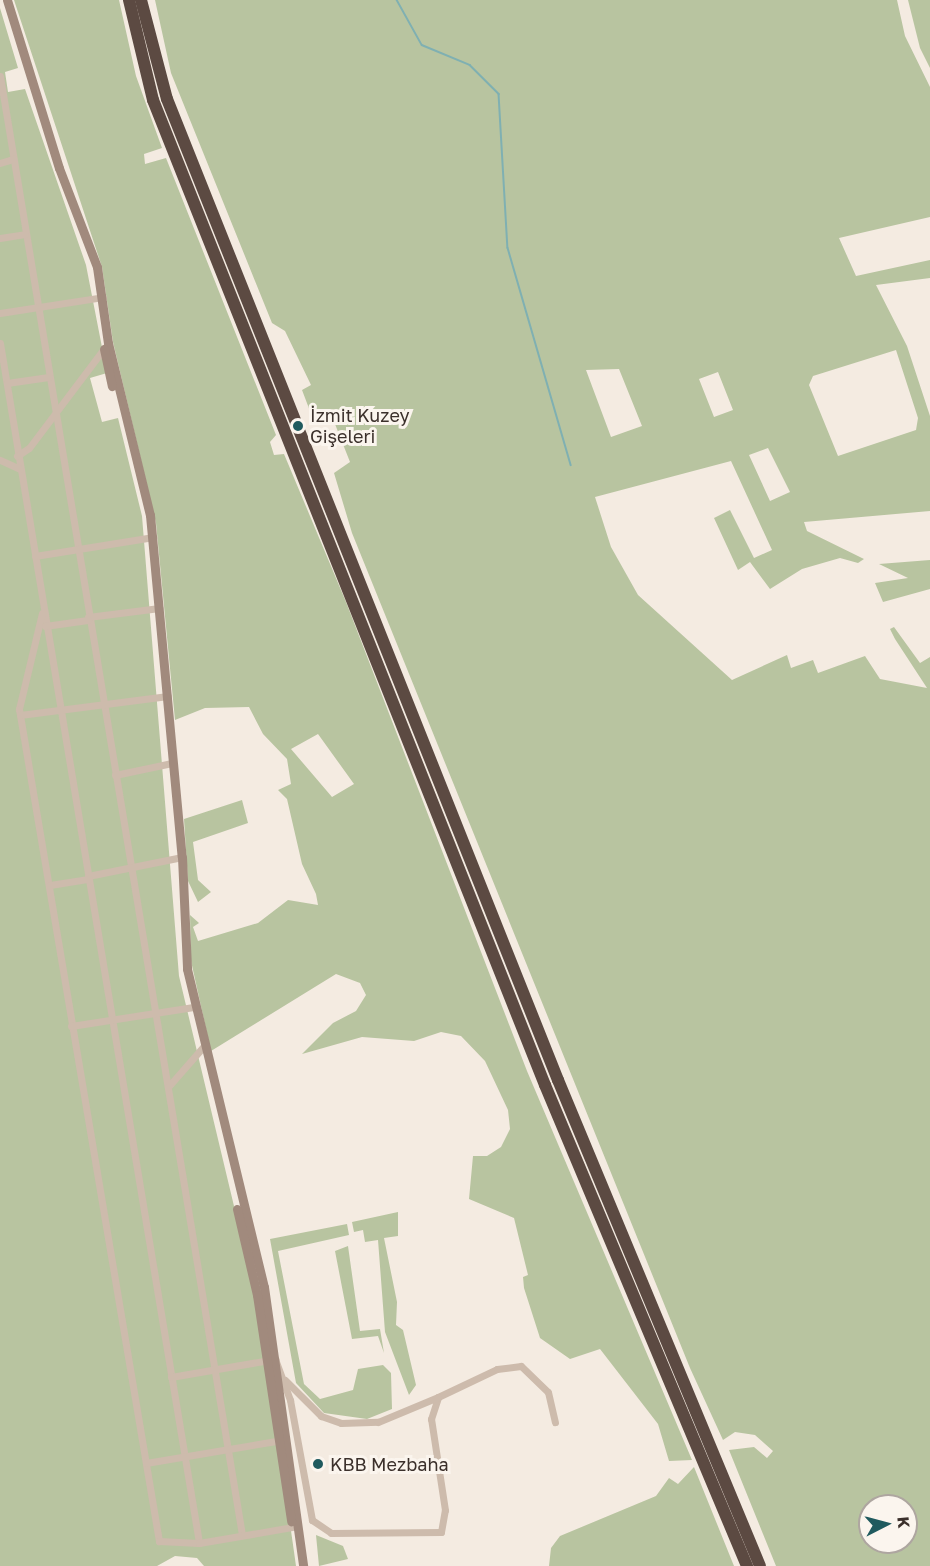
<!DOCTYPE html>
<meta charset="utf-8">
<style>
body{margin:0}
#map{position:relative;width:930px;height:1566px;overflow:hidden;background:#f4ebe1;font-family:"Golos Text",sans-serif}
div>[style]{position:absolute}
.green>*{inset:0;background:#b8c4a0}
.stream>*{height:1.5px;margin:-0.75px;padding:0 0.75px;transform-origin:0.75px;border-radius:0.75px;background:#7fb0b2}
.street>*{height:7px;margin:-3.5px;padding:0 3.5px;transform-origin:3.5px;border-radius:3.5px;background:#cdbbac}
.secondary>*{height:9px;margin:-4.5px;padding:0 4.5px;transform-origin:4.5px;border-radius:4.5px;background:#a18a7d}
.highway>*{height:12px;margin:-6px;padding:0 6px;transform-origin:6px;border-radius:6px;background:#5c4a42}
.dots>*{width:16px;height:16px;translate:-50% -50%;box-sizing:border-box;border:3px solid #fbf5ee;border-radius:50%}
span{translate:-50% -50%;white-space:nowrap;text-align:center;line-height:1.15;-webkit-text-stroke:6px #fbf5ee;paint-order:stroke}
.poi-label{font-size:18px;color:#3b302b}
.left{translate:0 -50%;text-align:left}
.north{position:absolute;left:858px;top:1494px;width:60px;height:60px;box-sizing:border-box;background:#fbf5ee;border:2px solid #aea6a0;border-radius:50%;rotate:84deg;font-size:16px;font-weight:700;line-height:24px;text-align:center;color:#3b302b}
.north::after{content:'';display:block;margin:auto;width:21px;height:27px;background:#1f5a5e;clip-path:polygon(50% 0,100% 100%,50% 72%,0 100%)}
</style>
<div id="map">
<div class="green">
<i style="clip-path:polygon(evenodd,14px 0,119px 0,136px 76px,162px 148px,144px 154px,145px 164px,166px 158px,276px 435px,270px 442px,274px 455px,284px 454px,346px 602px,527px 1071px,692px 1460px,669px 1461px,658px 1424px,600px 1349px,570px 1359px,540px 1338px,524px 1288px,523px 1277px,528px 1275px,514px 1218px,469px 1199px,473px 1156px,487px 1156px,501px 1147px,510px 1129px,508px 1110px,485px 1061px,461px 1036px,441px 1032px,414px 1041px,362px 1037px,302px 1054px,333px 1023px,356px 1011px,366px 995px,360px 983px,336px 974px,211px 1051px,191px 961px,190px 915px,199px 923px,193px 927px,198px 941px,258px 923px,288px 900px,318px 905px,316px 894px,302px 864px,287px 799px,278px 790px,291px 784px,287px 759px,263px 734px,249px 707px,205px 708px,175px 720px,156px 523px,113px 342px,102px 267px,14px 0,318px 734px,354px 784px,332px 797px,291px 749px,318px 734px)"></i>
<i style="clip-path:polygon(evenodd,155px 0,897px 0,905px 36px,930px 87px,930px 217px,839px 238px,856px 276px,930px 260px,930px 278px,876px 285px,907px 346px,930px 416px,930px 511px,804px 522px,807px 531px,864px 559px,858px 563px,840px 558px,802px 569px,770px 589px,750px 562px,738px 570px,714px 518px,730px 510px,754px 558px,772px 550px,731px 461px,595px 497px,611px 547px,638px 595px,732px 680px,787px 655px,791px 668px,813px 660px,818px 673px,865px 656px,880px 679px,927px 688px,895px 639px,890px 629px,894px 627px,920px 663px,930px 657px,930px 1566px,776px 1566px,729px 1450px,754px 1447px,767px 1458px,773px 1451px,755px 1435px,735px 1432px,723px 1440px,690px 1368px,352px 533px,334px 473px,350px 462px,333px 419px,313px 419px,302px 390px,311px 385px,285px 331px,272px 323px,171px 73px,155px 0,896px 350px,918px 418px,916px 430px,838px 456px,809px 385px,813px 376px,896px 350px,155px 0,619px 369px,642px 426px,611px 437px,586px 370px,619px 369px,155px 0,718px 372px,733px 410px,714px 417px,699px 379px,718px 372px,155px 0,768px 448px,790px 492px,770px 501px,749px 455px,768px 448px,155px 0,870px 1506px,906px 1506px,906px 1542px,870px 1542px,870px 1506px)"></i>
<i style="clip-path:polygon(908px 0,930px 0,930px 68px,920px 48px)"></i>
<i style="clip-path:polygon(0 8px,18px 68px,5px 72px,8px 92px,25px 89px,86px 265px,107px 373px,90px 378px,102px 422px,118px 418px,142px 516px,179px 976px,261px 1319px,296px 1566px,204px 1566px,197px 1558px,175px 1556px,157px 1566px,0 1566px)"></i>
<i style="clip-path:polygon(930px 560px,930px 589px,883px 602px,875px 583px,908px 578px,879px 564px)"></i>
<i style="clip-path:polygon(242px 800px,248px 823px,193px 842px,198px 880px,211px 892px,198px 902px,188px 881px,184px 819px)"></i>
<i style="clip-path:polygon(398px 1212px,398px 1236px,384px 1238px,397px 1302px,396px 1325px,403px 1330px,416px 1385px,409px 1395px,385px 1332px,378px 1240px,365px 1242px,363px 1230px,354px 1232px,352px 1222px)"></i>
<i style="clip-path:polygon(347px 1224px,349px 1235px,278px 1251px,304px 1384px,320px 1399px,353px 1390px,358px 1369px,383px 1365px,391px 1373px,392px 1409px,367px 1419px,324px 1413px,296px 1383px,270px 1239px)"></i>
<i style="clip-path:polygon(348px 1246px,360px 1331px,380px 1329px,384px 1353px,378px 1336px,352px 1339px,335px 1251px)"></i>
<i style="clip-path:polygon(694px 1467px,734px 1566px,549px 1566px,551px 1548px,560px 1536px,656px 1496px,669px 1478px,678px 1484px)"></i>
<i style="clip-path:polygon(316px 1535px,343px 1546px,348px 1559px,319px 1566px)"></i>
</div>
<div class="stream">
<i style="left:397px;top:0;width:51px;rotate:60.9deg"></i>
<i style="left:422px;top:45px;width:52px;rotate:22.6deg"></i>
<i style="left:470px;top:65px;width:41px;rotate:45deg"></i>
<i style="left:499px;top:94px;width:154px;rotate:86.7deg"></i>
<i style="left:508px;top:248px;width:226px;rotate:73.8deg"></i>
</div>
<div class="street">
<i style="left:0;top:76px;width:1479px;rotate:80.58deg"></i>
<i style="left:0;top:163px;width:14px;rotate:-17deg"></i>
<i style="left:0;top:238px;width:25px;rotate:-9deg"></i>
<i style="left:0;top:313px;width:104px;rotate:-8.8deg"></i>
<i style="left:0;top:343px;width:1216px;rotate:80.58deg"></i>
<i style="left:7px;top:383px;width:42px;rotate:-8.1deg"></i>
<i style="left:17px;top:456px;width:14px;rotate:-34deg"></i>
<i style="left:29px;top:448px;width:126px;rotate:-53deg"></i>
<i style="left:0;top:460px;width:22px;rotate:24deg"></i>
<i style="left:35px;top:556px;width:120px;rotate:-9.1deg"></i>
<i style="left:42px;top:613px;width:99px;rotate:103.5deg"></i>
<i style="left:19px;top:709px;width:844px;rotate:80.45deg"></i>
<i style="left:159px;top:1541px;width:40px;rotate:2.9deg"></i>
<i style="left:199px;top:1543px;width:100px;rotate:-9.7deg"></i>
<i style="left:88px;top:617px;width:72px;rotate:-7.2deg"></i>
<i style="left:45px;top:626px;width:43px;rotate:-7.9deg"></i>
<i style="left:20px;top:715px;width:149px;rotate:-7.3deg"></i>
<i style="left:115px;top:775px;width:58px;rotate:-11.9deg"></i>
<i style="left:88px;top:876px;width:96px;rotate:-11.4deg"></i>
<i style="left:50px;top:885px;width:39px;rotate:-9deg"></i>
<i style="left:71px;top:1026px;width:124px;rotate:-8.8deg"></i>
<i style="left:168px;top:1087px;width:53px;rotate:-48.8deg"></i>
<i style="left:171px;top:1377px;width:106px;rotate:-9.8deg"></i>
<i style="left:275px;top:1359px;width:44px;rotate:69.9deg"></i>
<i style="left:290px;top:1400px;width:122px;rotate:79.6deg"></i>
<i style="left:312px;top:1520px;width:23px;rotate:34deg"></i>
<i style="left:331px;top:1533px;width:110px;rotate:-0.5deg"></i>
<i style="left:441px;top:1532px;width:22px;rotate:-80deg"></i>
<i style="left:445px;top:1510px;width:92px;rotate:-98.7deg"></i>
<i style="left:431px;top:1419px;width:23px;rotate:-72deg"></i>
<i style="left:438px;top:1397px;width:65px;rotate:-25.4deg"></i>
<i style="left:497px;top:1369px;width:24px;rotate:-7deg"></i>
<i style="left:521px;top:1366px;width:37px;rotate:44deg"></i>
<i style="left:548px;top:1392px;width:31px;rotate:77deg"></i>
<i style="left:285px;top:1380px;width:51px;rotate:45deg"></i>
<i style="left:321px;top:1416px;width:21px;rotate:19deg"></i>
<i style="left:341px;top:1423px;width:37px;rotate:-2deg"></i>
<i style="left:378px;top:1422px;width:65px;rotate:-22.6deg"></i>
<i style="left:146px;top:1463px;width:138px;rotate:-9.6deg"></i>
</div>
<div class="secondary">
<i style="left:7px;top:0;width:176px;rotate:72.8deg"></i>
<i style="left:59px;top:168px;width:106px;rotate:69deg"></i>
<i style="left:97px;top:267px;width:77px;rotate:81.8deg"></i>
<i style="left:108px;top:343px;width:177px;rotate:76.3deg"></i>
<i style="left:150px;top:515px;width:343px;rotate:84.7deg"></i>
<i style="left:182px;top:857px;width:112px;rotate:87.4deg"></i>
<i style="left:187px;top:969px;width:327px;rotate:76.4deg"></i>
<i style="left:264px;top:1287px;width:282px;rotate:82deg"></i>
<i style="left:104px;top:349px;width:38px;rotate:78deg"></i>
<i style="left:237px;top:1209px;width:88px;rotate:76.9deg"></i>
<i style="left:257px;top:1295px;width:229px;rotate:81.4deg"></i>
</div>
<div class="highway">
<i style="left:129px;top:0;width:103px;rotate:76.5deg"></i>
<i style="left:153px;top:100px;width:1060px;rotate:68.3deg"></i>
<i style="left:545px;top:1085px;width:522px;rotate:67.22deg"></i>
<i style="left:141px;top:0;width:102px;rotate:75.3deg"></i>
<i style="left:167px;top:99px;width:1056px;rotate:68.27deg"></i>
<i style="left:558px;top:1080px;width:526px;rotate:67.43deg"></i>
</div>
<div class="dots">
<i style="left:298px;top:426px;background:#1f5a5e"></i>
<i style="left:318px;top:1464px;background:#1f5a5e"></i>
</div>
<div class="poi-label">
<span class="left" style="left:310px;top:426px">İzmit Kuzey<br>Gişeleri</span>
<span class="left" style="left:330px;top:1464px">KBB Mezbaha</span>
</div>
<div class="north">K</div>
</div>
